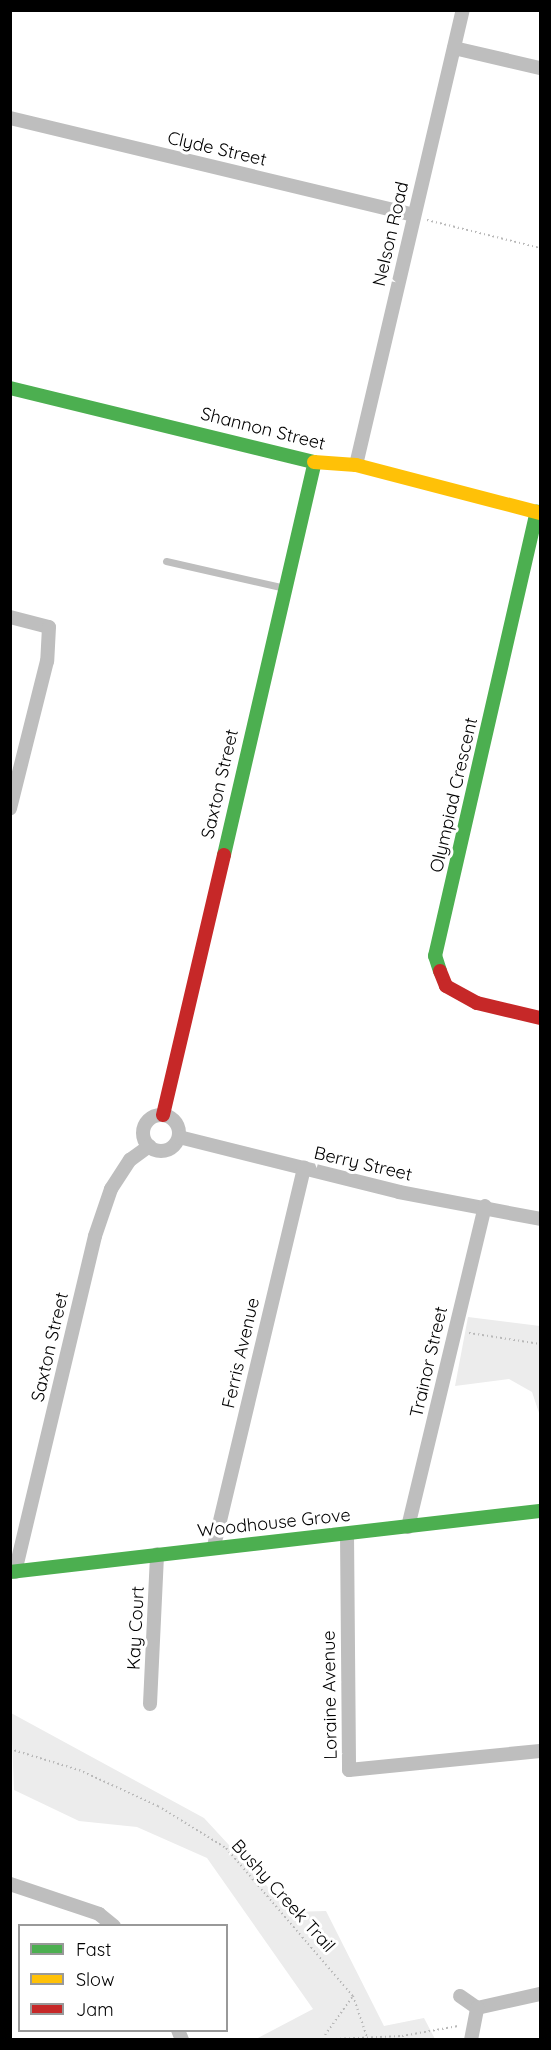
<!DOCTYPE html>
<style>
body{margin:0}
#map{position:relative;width:551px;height:2050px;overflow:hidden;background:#fff;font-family:Quicksand,sans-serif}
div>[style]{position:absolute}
.green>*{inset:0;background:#ececec}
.path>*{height:2px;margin-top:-1px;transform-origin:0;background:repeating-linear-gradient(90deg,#b9b9b9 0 1.5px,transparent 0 4.5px)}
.lane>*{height:7px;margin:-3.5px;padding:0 3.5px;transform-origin:3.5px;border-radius:3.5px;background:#bebebe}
.street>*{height:14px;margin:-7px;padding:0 7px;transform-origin:7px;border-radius:7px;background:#bebebe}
.street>.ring{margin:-7px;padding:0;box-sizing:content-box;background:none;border:14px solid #bebebe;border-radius:50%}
.fast>*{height:14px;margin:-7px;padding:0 7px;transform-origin:7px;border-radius:7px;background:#4caf50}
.slow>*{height:14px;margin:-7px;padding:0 7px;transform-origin:7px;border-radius:7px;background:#ffc107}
.jam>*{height:14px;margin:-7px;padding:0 7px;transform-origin:7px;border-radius:7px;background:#c62828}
span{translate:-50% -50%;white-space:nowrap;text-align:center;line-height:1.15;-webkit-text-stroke:6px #fff;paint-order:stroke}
.street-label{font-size:18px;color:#000}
.frame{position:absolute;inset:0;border:12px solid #000;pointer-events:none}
.legend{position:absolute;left:18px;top:1924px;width:210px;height:108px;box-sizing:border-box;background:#fff;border:2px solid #999;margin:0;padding:8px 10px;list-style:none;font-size:18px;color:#000}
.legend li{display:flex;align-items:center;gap:12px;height:30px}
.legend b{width:30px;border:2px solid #999}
</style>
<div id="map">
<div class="green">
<i style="clip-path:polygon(468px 1317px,540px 1326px,540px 1416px,532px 1392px,509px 1379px,455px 1386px)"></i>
<i style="clip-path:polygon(11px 1713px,204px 1818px,291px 1912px,326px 1911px,384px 2026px,424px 2018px,435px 2039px,256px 2039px,313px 2009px,207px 1858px,137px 1827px,79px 1821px,14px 1790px)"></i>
</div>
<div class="path">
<i style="left:427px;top:220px;width:116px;rotate:13.9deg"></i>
<i style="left:469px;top:1333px;width:72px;rotate:8.8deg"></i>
<i style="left:10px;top:1749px;width:72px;rotate:16.9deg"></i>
<i style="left:79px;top:1770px;width:87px;rotate:24.5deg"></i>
<i style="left:158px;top:1806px;width:80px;rotate:31.7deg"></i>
<i style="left:226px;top:1848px;width:195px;rotate:49.4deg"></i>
<i style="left:353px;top:1996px;width:46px;rotate:71.2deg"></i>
<i style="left:325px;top:2035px;width:48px;rotate:-54.3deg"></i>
<i style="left:313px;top:2040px;width:89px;rotate:-2.6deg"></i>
<i style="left:402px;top:2036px;width:57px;rotate:-10.1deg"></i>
</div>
<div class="lane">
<i style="left:166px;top:561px;width:122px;rotate:12.8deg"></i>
</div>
<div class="street">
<i style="left:454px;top:48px;width:88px;rotate:13.1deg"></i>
<i style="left:10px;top:118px;width:415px;rotate:13.5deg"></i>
<i style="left:356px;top:465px;width:467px;rotate:-76.8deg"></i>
<i style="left:10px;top:617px;width:40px;rotate:14.4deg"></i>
<i style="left:49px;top:627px;width:34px;rotate:93deg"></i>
<i style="left:47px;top:661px;width:152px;rotate:104.1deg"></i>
<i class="ring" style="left:143px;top:1115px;width:22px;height:22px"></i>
<i style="left:179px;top:1137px;width:227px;rotate:14deg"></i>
<i style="left:399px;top:1192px;width:144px;rotate:10.8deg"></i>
<i style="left:408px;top:1527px;width:330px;rotate:-76.5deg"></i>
<i style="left:347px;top:1534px;width:236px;rotate:89.5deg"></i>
<i style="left:349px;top:1770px;width:192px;rotate:-5.7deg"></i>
<i style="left:214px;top:1546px;width:389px;rotate:-76.6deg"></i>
<i style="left:15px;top:1572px;width:345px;rotate:-76.6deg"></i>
<i style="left:95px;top:1236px;width:50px;rotate:-71.2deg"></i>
<i style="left:111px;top:1189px;width:35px;rotate:-57deg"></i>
<i style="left:130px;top:1160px;width:24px;rotate:-36deg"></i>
<i style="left:150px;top:1704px;width:150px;rotate:-87.3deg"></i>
<i style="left:10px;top:1884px;width:94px;rotate:18.6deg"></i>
<i style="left:99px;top:1914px;width:19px;rotate:39deg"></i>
<i style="left:460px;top:1996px;width:21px;rotate:35deg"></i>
<i style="left:477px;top:2008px;width:65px;rotate:-12.5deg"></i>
<i style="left:178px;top:2030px;width:11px;rotate:68deg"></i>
<i style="left:471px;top:2040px;width:33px;rotate:-79deg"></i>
</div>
<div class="fast">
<i style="left:10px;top:388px;width:313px;rotate:13.7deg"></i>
<i style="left:224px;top:855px;width:403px;rotate:-77deg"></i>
<i style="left:440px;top:971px;width:16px;rotate:-108deg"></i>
<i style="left:435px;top:956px;width:456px;rotate:-77.1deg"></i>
<i style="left:10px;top:1572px;width:533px;rotate:-6.57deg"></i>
</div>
<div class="slow">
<i style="left:314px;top:462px;width:42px;rotate:4.1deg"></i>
<i style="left:356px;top:465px;width:190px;rotate:14.6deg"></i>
</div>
<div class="jam">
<i style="left:440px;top:971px;width:16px;rotate:68deg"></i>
<i style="left:446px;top:986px;width:35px;rotate:29deg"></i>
<i style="left:477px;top:1003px;width:65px;rotate:13.4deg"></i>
<i style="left:163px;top:1115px;width:267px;rotate:-76.8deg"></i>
</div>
<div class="street-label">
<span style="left:217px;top:149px;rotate:13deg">Clyde Street</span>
<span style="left:391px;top:234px;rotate:-77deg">Nelson Road</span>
<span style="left:263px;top:429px;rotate:14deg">Shannon Street</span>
<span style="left:220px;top:784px;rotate:-77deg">Saxton Street</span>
<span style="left:454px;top:795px;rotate:-77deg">Olympiad Crescent</span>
<span style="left:363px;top:1164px;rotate:13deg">Berry Street</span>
<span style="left:50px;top:1347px;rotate:-77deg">Saxton Street</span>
<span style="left:241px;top:1353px;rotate:-77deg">Ferris Avenue</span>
<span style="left:429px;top:1362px;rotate:-77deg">Trainor Street</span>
<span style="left:274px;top:1523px;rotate:-6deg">Woodhouse Grove</span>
<span style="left:136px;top:1628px;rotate:-87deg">Kay Court</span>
<span style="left:330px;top:1695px;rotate:-91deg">Loraine Avenue</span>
<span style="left:283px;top:1896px;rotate:48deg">Bushy Creek Trail</span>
</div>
<div class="frame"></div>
<ul class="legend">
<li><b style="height:8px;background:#4caf50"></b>Fast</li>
<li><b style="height:8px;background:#ffc107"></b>Slow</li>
<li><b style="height:8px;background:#c62828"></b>Jam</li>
</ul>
</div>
